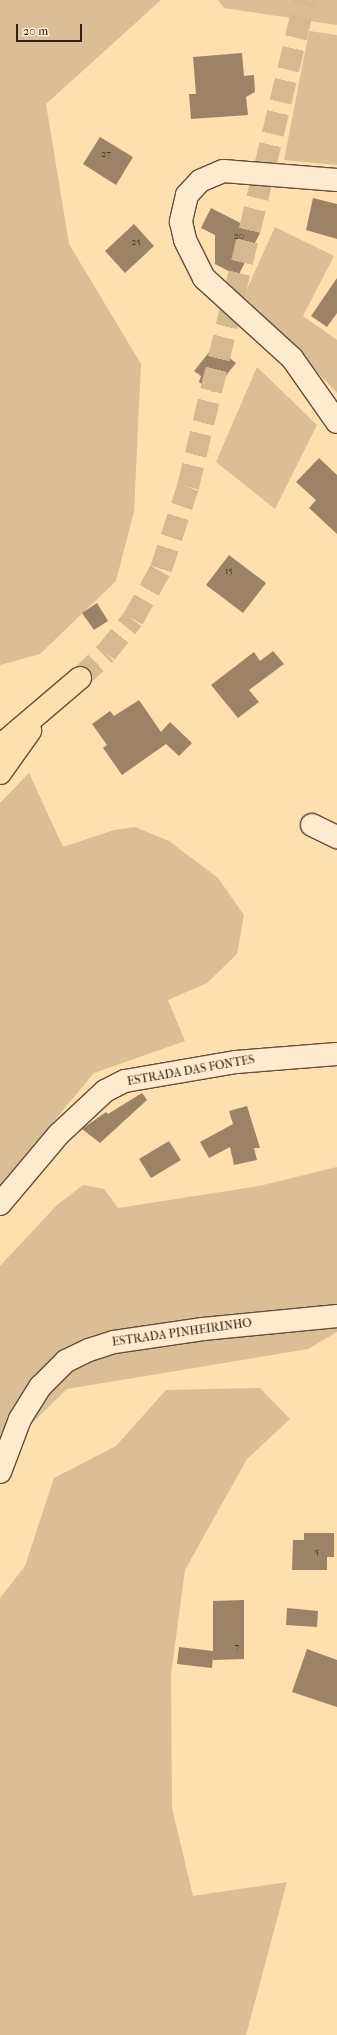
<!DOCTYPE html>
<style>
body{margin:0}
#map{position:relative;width:337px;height:2035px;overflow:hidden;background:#fddfb0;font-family:"IM FELL French Canon",serif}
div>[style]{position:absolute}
.green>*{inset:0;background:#dabe96}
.building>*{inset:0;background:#9c8366}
.major-tunnel>*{height:22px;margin-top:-11px;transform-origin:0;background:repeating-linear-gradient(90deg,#d4b991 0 22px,transparent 0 33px)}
.roads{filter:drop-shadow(1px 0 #654f3c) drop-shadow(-1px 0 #654f3c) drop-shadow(0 1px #654f3c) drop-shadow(0 -1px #654f3c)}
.minor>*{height:22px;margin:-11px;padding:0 11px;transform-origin:11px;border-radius:11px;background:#feeacc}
.major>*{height:22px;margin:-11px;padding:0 11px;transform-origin:11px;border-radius:11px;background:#fddfb0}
span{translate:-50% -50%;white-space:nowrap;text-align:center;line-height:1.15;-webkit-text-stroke:4px #feeacc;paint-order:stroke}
.number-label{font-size:10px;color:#4c382a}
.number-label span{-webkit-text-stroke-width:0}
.street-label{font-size:12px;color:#321f16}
.scale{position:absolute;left:16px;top:24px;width:66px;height:18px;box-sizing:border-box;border:2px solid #321f16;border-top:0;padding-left:5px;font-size:12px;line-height:14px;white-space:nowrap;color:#321f16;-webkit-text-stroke:3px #feeacc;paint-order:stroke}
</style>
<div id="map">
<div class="green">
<i style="clip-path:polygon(0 0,161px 0,46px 104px,69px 244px,141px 364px,134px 511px,116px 581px,40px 654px,0 665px)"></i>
<i style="clip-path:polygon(218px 0,337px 0,337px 25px,224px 8px)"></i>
<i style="clip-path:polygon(309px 31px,337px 35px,337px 165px,284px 160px)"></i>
<i style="clip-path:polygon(275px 227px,334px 256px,303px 316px,337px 340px,337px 393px,284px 337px,242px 300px)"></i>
<i style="clip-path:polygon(257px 367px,317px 425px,275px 509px,216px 462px)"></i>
<i style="clip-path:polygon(29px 773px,63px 847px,114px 830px,135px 827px,169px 841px,218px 878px,244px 915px,237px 954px,207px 983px,168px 1000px,185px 1041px,94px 1073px,0 1186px,0 803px)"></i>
<i style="clip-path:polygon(337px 1167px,337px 1332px,308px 1349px,67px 1389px,0 1454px,0 1266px,57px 1205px,83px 1185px,104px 1189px,118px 1208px,259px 1186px)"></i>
<i style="clip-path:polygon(260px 1388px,290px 1419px,247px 1459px,185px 1570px,171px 1674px,172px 1808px,193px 1896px,287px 1882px,246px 2035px,0 2035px,0 1598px,25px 1566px,54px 1478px,116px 1446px,166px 1390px)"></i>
</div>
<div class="building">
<i style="clip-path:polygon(242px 53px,244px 76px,254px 75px,255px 92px,246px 97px,248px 115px,191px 119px,189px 94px,196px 94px,193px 57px)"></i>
<i style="clip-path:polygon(100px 137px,133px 157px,116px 185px,83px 164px)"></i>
<i style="clip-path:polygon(313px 198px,337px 204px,337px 239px,306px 230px)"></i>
<i style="clip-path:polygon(211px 208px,260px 233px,238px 276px,215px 264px,215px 235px,201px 228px)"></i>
<i style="clip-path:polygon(134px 224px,154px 246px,125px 273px,105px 251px)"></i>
<i style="clip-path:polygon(337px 278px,337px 313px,327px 327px,311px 316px)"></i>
<i style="clip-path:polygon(214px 346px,236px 363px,213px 392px,199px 382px,201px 376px,194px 371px)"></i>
<i style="clip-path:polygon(319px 458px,337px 475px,337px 534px,309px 508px,316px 500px,296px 482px)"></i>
<i style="clip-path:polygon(229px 555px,266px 583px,243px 613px,206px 585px)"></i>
<i style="clip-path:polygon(97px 603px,108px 621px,94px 630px,82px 613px)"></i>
<i style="clip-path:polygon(273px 651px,284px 664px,249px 690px,259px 702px,238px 718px,211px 685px,254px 652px,260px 661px)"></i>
<i style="clip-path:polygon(139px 700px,161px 732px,170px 722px,192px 743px,179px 756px,166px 744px,122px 775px,103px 748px,107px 745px,92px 724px,110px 711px,114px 716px)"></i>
<i style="clip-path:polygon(142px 1093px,147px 1100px,100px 1143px,82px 1129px,106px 1112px,108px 1114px)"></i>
<i style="clip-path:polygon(247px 1106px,260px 1148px,254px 1148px,257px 1160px,234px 1165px,230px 1147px,209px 1158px,200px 1142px,233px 1124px,229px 1111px)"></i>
<i style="clip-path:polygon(169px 1141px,181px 1160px,151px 1178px,139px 1159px)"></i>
<i style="clip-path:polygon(304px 1533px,334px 1533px,334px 1557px,327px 1557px,327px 1570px,292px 1570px,293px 1540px,304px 1540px)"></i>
<i style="clip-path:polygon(244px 1600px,244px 1659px,213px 1660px,213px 1656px,212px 1668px,177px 1664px,179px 1647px,213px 1651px,213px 1601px)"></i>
<i style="clip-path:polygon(287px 1608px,318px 1611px,317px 1627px,286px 1625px)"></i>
<i style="clip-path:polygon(307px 1649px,337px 1660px,337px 1707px,292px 1692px)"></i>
</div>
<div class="major-tunnel">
<i style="left:80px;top:678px;width:36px;rotate:-44deg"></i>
<i style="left:106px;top:653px;width:43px;rotate:-51.5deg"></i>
<i style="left:133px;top:619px;width:57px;rotate:-60.8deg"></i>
<i style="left:161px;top:569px;width:86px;rotate:-71.8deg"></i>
<i style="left:188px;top:487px;width:501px;rotate:-76.49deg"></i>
</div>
<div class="roads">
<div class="minor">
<i style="left:337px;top:180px;width:114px;rotate:-175.5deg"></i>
<i style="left:223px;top:171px;width:25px;rotate:157deg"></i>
<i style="left:200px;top:181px;width:19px;rotate:133deg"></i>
<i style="left:187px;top:195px;width:28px;rotate:103deg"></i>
<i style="left:181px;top:222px;width:18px;rotate:77deg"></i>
<i style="left:185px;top:240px;width:42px;rotate:63.4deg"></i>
<i style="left:204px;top:278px;width:119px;rotate:42.3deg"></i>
<i style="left:292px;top:358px;width:78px;rotate:54.9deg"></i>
<i style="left:312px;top:825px;width:28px;rotate:26deg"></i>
<i style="left:0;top:1204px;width:92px;rotate:-49.9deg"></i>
<i style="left:59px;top:1134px;width:63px;rotate:-43.1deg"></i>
<i style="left:105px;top:1091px;width:22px;rotate:-27deg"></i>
<i style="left:125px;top:1081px;width:113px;rotate:-9.7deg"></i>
<i style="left:236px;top:1062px;width:101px;rotate:-4.5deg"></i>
<i style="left:0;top:1472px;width:57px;rotate:-69.3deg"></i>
<i style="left:20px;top:1419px;width:39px;rotate:-58deg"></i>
<i style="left:41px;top:1386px;width:35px;rotate:-45deg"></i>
<i style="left:66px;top:1361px;width:25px;rotate:-26deg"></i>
<i style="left:89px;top:1350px;width:26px;rotate:-18deg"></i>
<i style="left:114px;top:1342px;width:90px;rotate:-8.3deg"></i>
<i style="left:203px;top:1329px;width:135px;rotate:-5.5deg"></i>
</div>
<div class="major">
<i style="left:0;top:746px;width:105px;rotate:-40.4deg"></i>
<i style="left:0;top:773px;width:52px;rotate:-54.5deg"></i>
</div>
</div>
<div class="number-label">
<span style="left:106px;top:155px">27</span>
<span style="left:239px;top:237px">20</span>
<span style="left:136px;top:243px">25</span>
<span style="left:229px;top:572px">15</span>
<span style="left:317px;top:1553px">5</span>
<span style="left:237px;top:1648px">7</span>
</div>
<div class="street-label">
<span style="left:191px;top:1071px;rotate:-10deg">ESTRADA DAS FONTES</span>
<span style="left:182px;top:1333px;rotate:-8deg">ESTRADA PINHEIRINHO</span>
</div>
<div class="scale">20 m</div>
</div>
